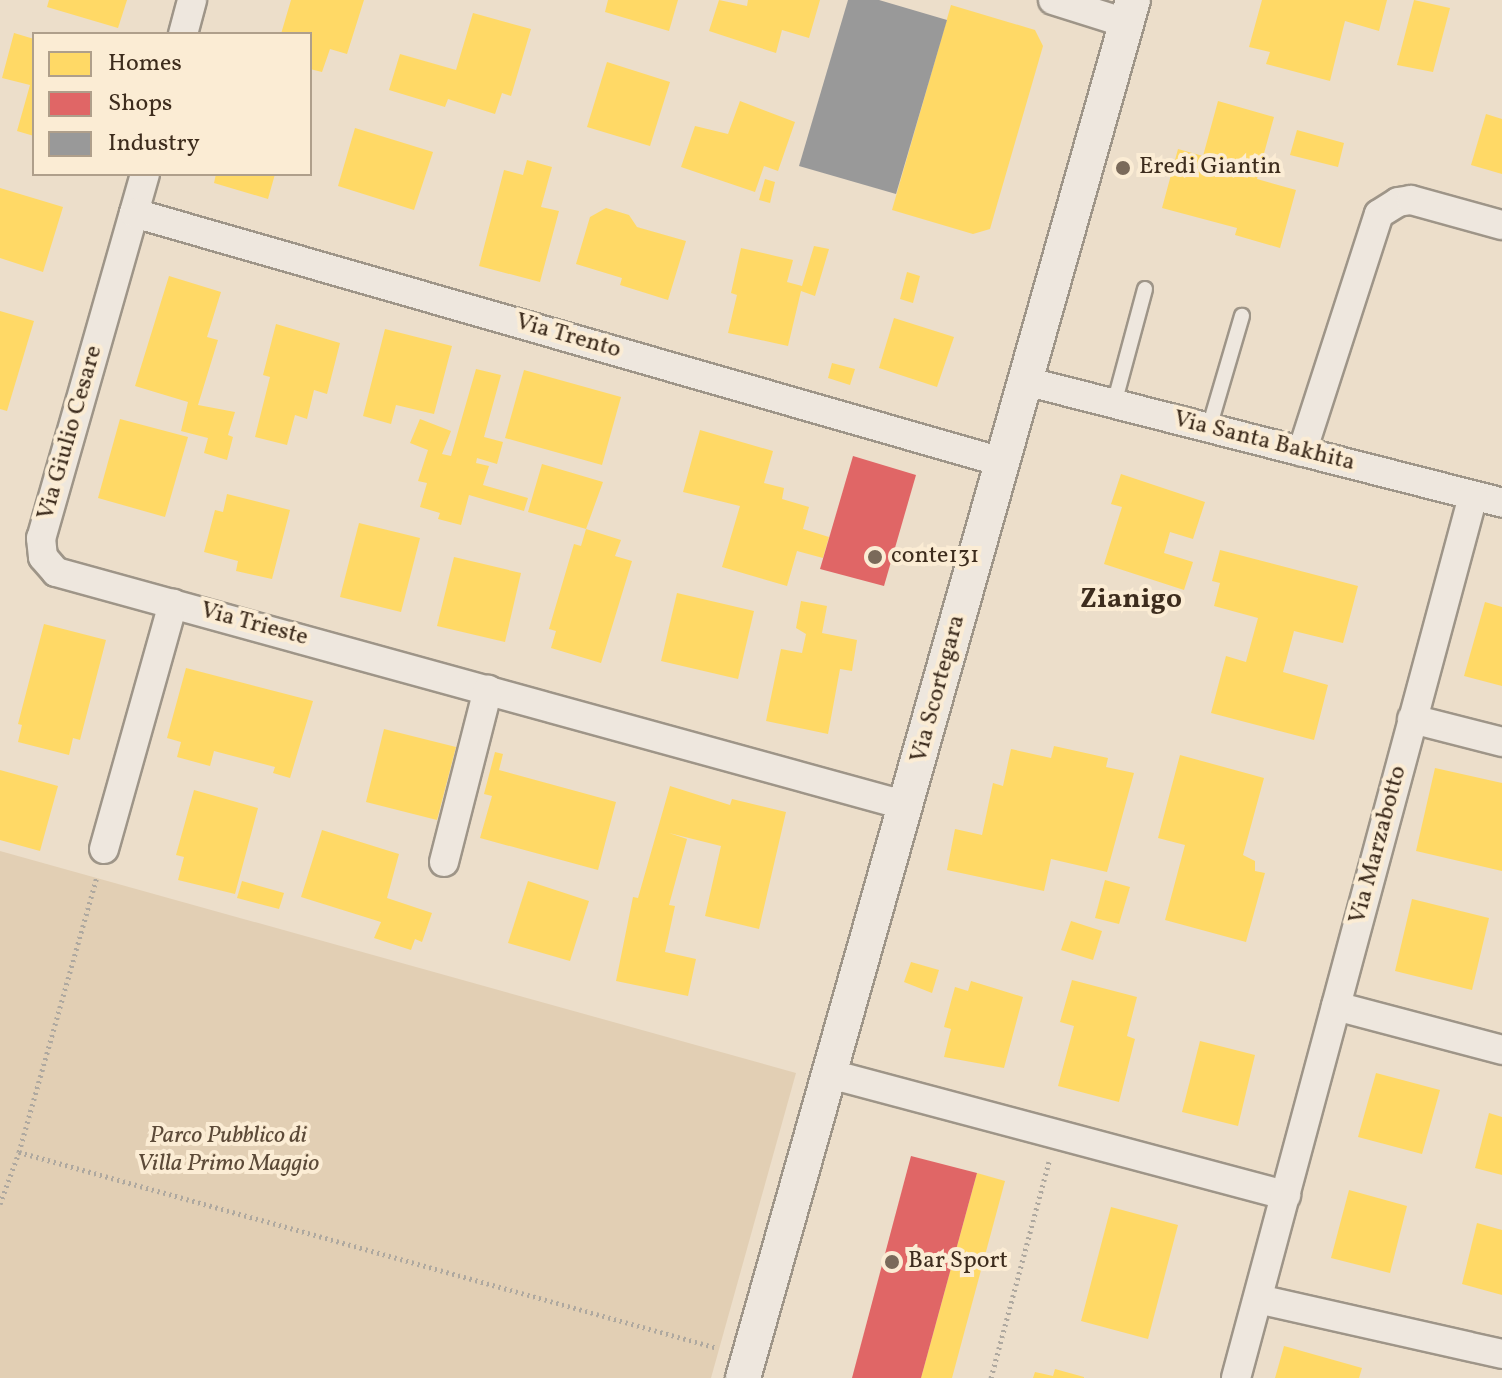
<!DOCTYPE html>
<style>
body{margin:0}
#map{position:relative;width:1502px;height:1378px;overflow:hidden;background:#ecdeca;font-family:Vollkorn,serif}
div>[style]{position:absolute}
.green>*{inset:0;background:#e2cfb4}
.homes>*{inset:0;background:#ffd966}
.shops>*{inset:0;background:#e06666}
.industry>*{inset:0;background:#999}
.path>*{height:5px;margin-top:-2.5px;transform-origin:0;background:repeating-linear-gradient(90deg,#aea89f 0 2px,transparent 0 6px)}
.roads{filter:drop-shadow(2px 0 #9e9588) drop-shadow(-2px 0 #9e9588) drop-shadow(0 2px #9e9588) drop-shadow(0 -2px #9e9588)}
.service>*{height:14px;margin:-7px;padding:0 7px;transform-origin:7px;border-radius:7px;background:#eee7de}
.minor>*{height:28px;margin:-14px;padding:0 14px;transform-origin:14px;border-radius:14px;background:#eee7de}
.tertiary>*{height:34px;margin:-17px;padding:0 17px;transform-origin:17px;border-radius:17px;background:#eee7de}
.dots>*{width:22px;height:22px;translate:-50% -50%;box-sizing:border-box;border:4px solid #fbecd4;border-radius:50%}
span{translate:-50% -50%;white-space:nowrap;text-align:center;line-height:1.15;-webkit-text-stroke:8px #fbecd4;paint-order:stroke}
.poi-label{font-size:24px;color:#3d2c1d}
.left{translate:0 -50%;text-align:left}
.street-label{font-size:24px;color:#3d2c1d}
.park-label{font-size:24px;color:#5c4a38;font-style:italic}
.quarter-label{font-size:28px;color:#3d2c1d;font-weight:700}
.legend{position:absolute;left:32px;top:32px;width:280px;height:144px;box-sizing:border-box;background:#fbecd4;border:2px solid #af9f8b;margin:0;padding:10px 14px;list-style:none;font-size:24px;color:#3d2c1d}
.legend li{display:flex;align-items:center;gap:16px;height:40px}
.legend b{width:40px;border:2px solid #af9f8b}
</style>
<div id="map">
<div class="green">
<i style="clip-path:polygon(0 851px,796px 1073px,711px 1378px,0 1378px)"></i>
</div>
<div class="homes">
<i style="clip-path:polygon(49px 0,127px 0,118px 28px,47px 7px)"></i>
<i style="clip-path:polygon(291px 0,364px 0,347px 54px,330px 49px,322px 72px,310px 69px,310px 34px,281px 34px)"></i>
<i style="clip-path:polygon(608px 0,678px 0,669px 31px,605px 12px)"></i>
<i style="clip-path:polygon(719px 0,747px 6px,748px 0,820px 0,809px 38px,782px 30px,776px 53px,709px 31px)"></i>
<i style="clip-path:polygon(1262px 0,1387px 0,1379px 31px,1345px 21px,1330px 81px,1266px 64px,1270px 52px,1249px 47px)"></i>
<i style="clip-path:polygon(1414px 0,1450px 8px,1433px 72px,1397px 65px)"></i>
<i style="clip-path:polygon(951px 5px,1035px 30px,1043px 46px,990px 229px,973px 234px,892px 210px)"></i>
<i style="clip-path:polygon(473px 13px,531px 29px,511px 96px,502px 93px,495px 114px,448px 99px,445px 107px,389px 90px,400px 54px,456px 70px)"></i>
<i style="clip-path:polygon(14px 33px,34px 39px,34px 136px,17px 131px,30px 85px,2px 78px)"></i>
<i style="clip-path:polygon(607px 62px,670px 82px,650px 146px,587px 127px)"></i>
<i style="clip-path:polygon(740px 101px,795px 122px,778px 171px,764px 166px,755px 192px,681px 167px,695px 126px,728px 134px)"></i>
<i style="clip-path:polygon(1218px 101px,1274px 117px,1257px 179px,1296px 190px,1280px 248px,1235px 235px,1237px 228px,1162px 208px,1178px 149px,1203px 156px)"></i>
<i style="clip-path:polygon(1486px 114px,1502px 119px,1502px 174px,1471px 165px)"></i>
<i style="clip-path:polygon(355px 128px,433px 152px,414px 210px,338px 186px)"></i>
<i style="clip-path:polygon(1297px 130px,1344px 143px,1338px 167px,1290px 155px)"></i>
<i style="clip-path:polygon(527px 160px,552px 167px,541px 207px,559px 211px,540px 282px,479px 266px,504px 170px,523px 175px)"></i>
<i style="clip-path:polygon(216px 174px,275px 174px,268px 199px,214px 183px)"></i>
<i style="clip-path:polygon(765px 179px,775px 182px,770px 203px,759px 200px)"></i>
<i style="clip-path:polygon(0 188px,63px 207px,43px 272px,0 258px)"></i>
<i style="clip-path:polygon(606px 208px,629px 215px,637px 227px,686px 241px,668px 300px,620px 285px,622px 278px,576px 264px,590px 217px)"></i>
<i style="clip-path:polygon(814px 246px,829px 249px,815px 296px,801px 291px,788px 346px,728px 333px,737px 295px,731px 293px,741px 248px,793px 260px,787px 282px,802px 286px)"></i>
<i style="clip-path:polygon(907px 272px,920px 276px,913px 303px,900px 299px)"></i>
<i style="clip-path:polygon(169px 276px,221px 292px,207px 337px,218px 340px,198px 405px,235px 412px,228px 435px,233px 437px,227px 460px,204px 453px,208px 438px,181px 431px,188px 402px,135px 386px)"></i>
<i style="clip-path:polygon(0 311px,34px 321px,7px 411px,0 409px)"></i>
<i style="clip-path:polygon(894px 318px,954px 337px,937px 387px,879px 368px)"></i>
<i style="clip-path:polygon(276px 324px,340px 343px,327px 394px,314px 390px,307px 419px,295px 415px,287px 445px,255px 437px,270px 377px,263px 375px)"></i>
<i style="clip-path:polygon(385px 329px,452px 346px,434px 414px,396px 405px,391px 424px,363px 416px)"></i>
<i style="clip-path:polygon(832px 363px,855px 369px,850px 385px,828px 378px)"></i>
<i style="clip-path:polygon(476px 369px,501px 375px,484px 437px,503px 442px,497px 464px,477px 458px,476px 463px,489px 466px,483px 485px,528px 498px,524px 511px,469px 495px,461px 525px,438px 519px,440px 513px,420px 507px,427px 483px,418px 481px,428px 450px,410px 443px,420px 419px,451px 431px,442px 454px,451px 456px)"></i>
<i style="clip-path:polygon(524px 370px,621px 397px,602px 465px,505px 438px)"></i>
<i style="clip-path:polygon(120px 419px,188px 437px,165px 517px,98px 498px)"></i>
<i style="clip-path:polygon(700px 430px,773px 451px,764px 483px,784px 488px,782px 499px,809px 507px,803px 529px,829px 537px,823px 558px,797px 551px,787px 586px,722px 567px,740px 506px,683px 492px)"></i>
<i style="clip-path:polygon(542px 464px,603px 482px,586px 529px,621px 540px,615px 556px,632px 561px,601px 663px,551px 648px,556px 631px,549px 629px,574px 544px,581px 546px,586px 529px,528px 512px)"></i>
<i style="clip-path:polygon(1121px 474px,1205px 502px,1193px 539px,1170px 532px,1164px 553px,1193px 562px,1184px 590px,1104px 564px,1122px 507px,1111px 504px)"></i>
<i style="clip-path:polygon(227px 494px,290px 510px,272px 579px,236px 571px,238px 561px,204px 552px,215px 510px,223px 512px)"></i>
<i style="clip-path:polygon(359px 523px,420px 538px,401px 612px,340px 597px)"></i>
<i style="clip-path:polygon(1220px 550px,1358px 586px,1343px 643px,1294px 631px,1283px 672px,1328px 685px,1314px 740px,1211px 713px,1226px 656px,1246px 662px,1258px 618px,1214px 606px,1220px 583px,1212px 581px)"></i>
<i style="clip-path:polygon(454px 557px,521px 573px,505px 642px,437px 626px)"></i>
<i style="clip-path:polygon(677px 593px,754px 611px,738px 679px,661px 661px)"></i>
<i style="clip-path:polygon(801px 601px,827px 606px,822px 633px,857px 640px,852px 671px,840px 669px,828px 734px,766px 721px,781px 649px,802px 653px,806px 634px,796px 628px)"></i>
<i style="clip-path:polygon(1485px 602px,1502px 607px,1502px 686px,1464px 676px)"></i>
<i style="clip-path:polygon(44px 624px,106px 640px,80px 740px,73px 738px,69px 755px,18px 742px,22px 725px,18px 724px)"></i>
<i style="clip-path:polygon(186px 668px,313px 701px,290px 778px,273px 773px,275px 767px,214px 751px,210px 766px,177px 757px,181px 742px,167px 738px)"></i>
<i style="clip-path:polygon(384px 729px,456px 747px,437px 820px,366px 802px)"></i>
<i style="clip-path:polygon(1054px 746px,1108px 758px,1106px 767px,1134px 773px,1107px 872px,1051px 859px,1044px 891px,947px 870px,955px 829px,982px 835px,993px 783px,1003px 786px,1011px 749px,1051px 758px)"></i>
<i style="clip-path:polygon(495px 752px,503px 754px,499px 770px,616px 802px,598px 870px,480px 838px,492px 796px,484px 794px)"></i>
<i style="clip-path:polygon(1180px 755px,1264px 778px,1243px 855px,1255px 861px,1255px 871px,1265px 873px,1246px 942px,1165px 920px,1185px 845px,1158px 838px)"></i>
<i style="clip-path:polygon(1435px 768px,1502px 783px,1502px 871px,1416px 851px)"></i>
<i style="clip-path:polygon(0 770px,58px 786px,40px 851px,0 840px)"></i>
<i style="clip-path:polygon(670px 786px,730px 805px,732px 799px,786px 812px,759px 929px,705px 916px,721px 846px,669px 833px,687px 839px,669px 905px,675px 906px,665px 952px,696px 959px,688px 996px,616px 981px,633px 897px,638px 898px)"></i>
<i style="clip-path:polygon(194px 790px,258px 808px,235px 894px,178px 880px,184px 857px,176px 855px)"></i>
<i style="clip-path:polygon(322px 830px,399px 854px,387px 898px,432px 913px,422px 942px,415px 939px,411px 950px,374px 938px,381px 922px,301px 897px)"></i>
<i style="clip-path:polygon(1105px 880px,1130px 887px,1119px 924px,1095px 918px)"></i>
<i style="clip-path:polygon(242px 881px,284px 893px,279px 909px,237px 898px)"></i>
<i style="clip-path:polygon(528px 881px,589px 901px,570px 961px,508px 943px)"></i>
<i style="clip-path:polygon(1412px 899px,1489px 918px,1472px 990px,1395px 971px)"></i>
<i style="clip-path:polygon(1071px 921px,1102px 931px,1093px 960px,1061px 950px)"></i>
<i style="clip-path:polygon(911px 962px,939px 970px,932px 993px,904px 982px)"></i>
<i style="clip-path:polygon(1072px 980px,1137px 997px,1127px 1036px,1135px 1039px,1119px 1102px,1058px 1086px,1074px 1026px,1060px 1022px)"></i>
<i style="clip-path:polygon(971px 981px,1023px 997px,1004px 1068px,944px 1057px,951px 1029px,944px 1027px,955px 987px,968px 991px)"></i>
<i style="clip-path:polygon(1200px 1041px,1255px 1055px,1238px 1126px,1182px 1112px)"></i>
<i style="clip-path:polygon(1376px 1073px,1440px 1090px,1422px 1154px,1358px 1137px)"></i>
<i style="clip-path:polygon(1489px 1113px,1502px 1117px,1502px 1175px,1475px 1168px)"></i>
<i style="clip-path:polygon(977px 1173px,1005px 1181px,952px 1378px,921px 1378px)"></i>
<i style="clip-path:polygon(1349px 1190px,1407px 1206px,1390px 1273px,1331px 1258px)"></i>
<i style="clip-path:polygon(1111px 1207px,1178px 1225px,1148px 1339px,1081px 1321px)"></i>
<i style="clip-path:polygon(1477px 1223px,1502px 1230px,1502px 1295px,1462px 1284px)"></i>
<i style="clip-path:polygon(1284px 1346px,1362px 1368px,1359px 1378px,1275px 1378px)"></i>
<i style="clip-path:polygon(1055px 1369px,1084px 1377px,1084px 1378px,1033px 1378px,1035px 1372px,1053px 1376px)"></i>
</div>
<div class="shops">
<i style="clip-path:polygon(853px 456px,916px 475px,884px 586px,820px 569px)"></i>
<i style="clip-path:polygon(911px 1156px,977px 1173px,921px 1378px,852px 1378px)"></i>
</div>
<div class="industry">
<i style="clip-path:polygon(848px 0,879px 0,947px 20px,896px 194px,799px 166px)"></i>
</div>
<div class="path">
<i style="left:19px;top:1152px;width:725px;rotate:15.68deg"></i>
<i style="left:0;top:1204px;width:55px;rotate:-69.9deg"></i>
<i style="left:19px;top:1152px;width:286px;rotate:-74.2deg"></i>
<i style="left:991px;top:1378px;width:224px;rotate:-75deg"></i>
</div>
<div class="roads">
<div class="service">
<i style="left:1114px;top:404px;width:119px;rotate:-74.9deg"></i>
<i style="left:1209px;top:428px;width:117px;rotate:-73.6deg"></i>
</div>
<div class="minor">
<i style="left:1053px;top:0;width:77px;rotate:17.5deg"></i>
<i style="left:183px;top:34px;width:35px;rotate:-75deg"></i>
<i style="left:145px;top:174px;width:379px;rotate:105.9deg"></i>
<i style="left:41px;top:538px;width:19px;rotate:84deg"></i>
<i style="left:43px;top:557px;width:20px;rotate:49deg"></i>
<i style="left:56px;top:572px;width:883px;rotate:15.37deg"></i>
<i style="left:134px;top:213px;width:903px;rotate:16.01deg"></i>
<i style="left:1025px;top:381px;width:492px;rotate:14.3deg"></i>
<i style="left:1302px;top:452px;width:250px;rotate:-72.1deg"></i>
<i style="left:1379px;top:214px;width:22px;rotate:-32deg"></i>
<i style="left:1398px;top:202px;width:13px;rotate:-9deg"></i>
<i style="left:1411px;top:200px;width:94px;rotate:15.4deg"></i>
<i style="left:1412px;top:719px;width:93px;rotate:14.3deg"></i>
<i style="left:104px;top:849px;width:255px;rotate:-74.3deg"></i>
<i style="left:444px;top:862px;width:178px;rotate:-75.7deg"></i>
<i style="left:1336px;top:1006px;width:172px;rotate:14.8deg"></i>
<i style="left:830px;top:1074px;width:472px;rotate:14.9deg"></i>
<i style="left:1258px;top:1299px;width:250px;rotate:12.7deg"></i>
<i style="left:1236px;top:1378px;width:913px;rotate:-74.96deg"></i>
</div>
<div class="tertiary">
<i style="left:743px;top:1378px;width:1432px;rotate:-74.2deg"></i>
</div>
</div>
<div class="dots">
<i style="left:1123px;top:168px;background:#7a6a5a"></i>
<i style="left:875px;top:557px;background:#7a6a5a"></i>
<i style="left:892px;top:1262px;background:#7a6a5a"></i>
</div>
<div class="poi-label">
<span class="left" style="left:1139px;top:168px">Eredi Giantin</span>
<span class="left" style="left:891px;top:557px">conte131</span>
<span class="left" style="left:908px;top:1262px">Bar Sport</span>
</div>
<div class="street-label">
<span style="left:568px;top:337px;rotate:16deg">Via Trento</span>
<span style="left:71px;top:433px;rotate:-74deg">Via Giulio Cesare</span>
<span style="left:1264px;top:442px;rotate:14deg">Via Santa Bakhita</span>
<span style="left:254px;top:625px;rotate:15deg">Via Trieste</span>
<span style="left:939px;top:689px;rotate:-75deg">Via Scortegara</span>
<span style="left:1379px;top:845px;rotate:-75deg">Via Marzabotto</span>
</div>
<div class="park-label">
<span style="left:228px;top:1151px">Parco Pubblico di<br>Villa Primo Maggio</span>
</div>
<div class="quarter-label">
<span style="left:1131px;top:600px">Zianigo</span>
</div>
<ul class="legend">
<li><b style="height:22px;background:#ffd966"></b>Homes</li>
<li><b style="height:22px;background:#e06666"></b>Shops</li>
<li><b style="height:22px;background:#999"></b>Industry</li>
</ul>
</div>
